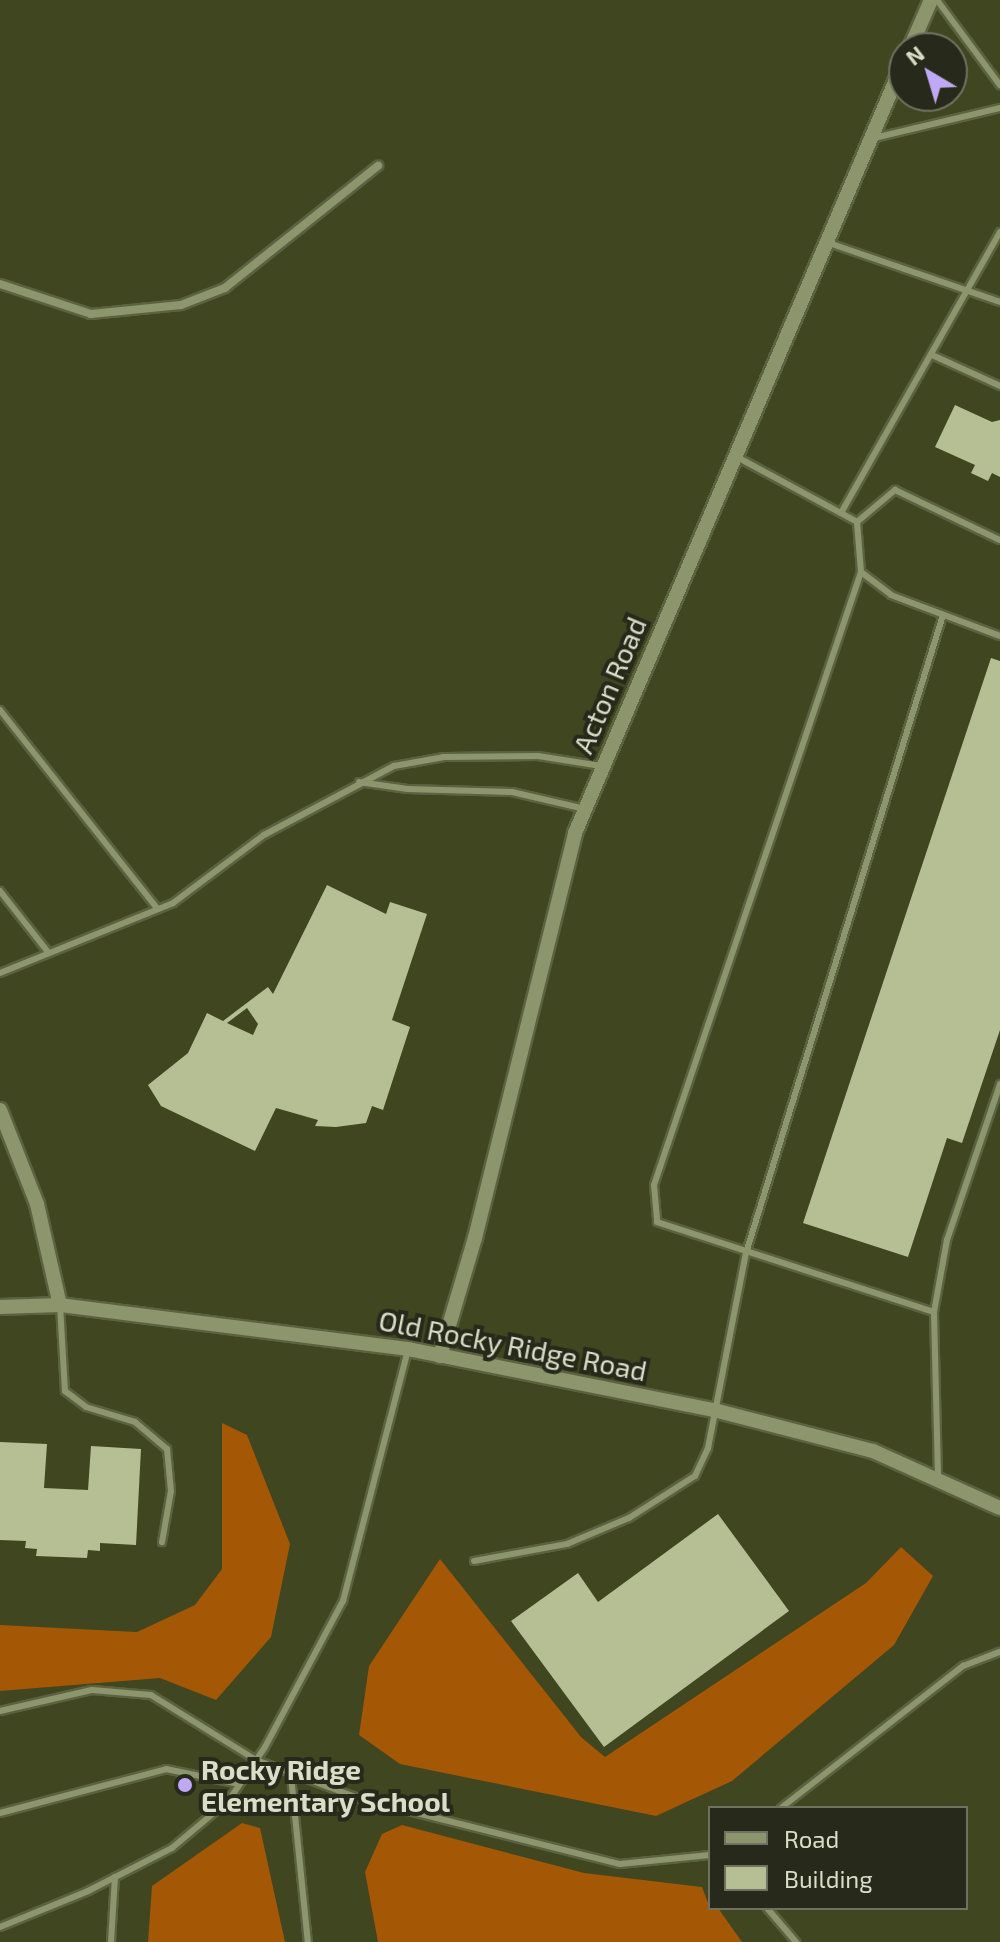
<!DOCTYPE html>
<style>
body{margin:0}
#map{position:relative;width:1000px;height:1942px;overflow:hidden;background:#3f4620;font-family:"Exo 2",sans-serif}
div>[style]{position:absolute}
.forest>*{inset:0;background:#a45705}
.building>*{inset:0;background:#b6be94}
.roads{filter:drop-shadow(2px 0 #5c6140) drop-shadow(-2px 0 #5c6140) drop-shadow(0 2px #5c6140) drop-shadow(0 -2px #5c6140)}
.service>*{height:6px;margin:-3px;padding:0 3px;transform-origin:3px;border-radius:3px;background:#8d956d}
.minor>*{height:8px;margin:-4px;padding:0 4px;transform-origin:4px;border-radius:4px;background:#8d956d}
.tertiary>*{height:14px;margin:-7px;padding:0 7px;transform-origin:7px;border-radius:7px;background:#8d956d}
.dots>*{width:22px;height:22px;translate:-50% -50%;box-sizing:border-box;border:4px solid #272a1a;border-radius:50%}
span{translate:-50% -50%;white-space:nowrap;text-align:center;line-height:1.15;-webkit-text-stroke:8px #272a1a;paint-order:stroke}
.street-label{font-size:28px;color:#dadec9}
.poi-label{font-size:28px;color:#dadec9;font-weight:700}
.left{translate:0 -50%;text-align:left}
.legend{position:absolute;left:708px;top:1806px;width:260px;height:104px;box-sizing:border-box;background:#272a1a;border:2px solid #6f7260;margin:0;padding:10px 14px;list-style:none;font-size:24px;color:#dadec9}
.legend li{display:flex;align-items:center;gap:16px;height:40px}
.legend b{width:40px;border:2px solid #6f7260}
.north{position:absolute;left:888px;top:32px;width:80px;height:80px;box-sizing:border-box;background:#272a1a;border:2px solid #6f7260;border-radius:50%;rotate:322deg;font-size:22px;font-weight:700;line-height:32px;text-align:center;color:#dadec9}
.north::after{content:'';display:block;margin:auto;width:28px;height:36px;background:#bfa9f4;clip-path:polygon(50% 0,100% 100%,50% 72%,0 100%)}
</style>
<div id="map">
<div class="forest">
<i style="clip-path:polygon(222px 1423px,247px 1435px,290px 1544px,271px 1637px,216px 1700px,160px 1678px,0 1691px,0 1625px,137px 1632px,195px 1605px,222px 1569px)"></i>
<i style="clip-path:polygon(901px 1547px,933px 1576px,894px 1645px,732px 1781px,656px 1816px,400px 1764px,359px 1735px,369px 1666px,440px 1559px,581px 1737px,605px 1757px,866px 1583px)"></i>
<i style="clip-path:polygon(242px 1823px,260px 1828px,285px 1942px,148px 1942px,152px 1886px)"></i>
<i style="clip-path:polygon(402px 1825px,584px 1873px,702px 1887px,710px 1908px,718px 1908px,742px 1942px,378px 1942px,365px 1872px,382px 1834px)"></i>
</div>
<div class="building">
<i style="clip-path:polygon(955px 405px,992px 422px,1000px 420px,1000px 477px,992px 473px,988px 481px,971px 473px,975px 465px,935px 447px)"></i>
<i style="clip-path:polygon(991px 658px,1000px 661px,1000px 1030px,962px 1143px,947px 1138px,908px 1257px,803px 1223px)"></i>
<i style="clip-path:polygon(evenodd,327px 885px,386px 914px,390px 902px,427px 914px,392px 1020px,410px 1027px,383px 1110px,372px 1106px,366px 1123px,336px 1127px,315px 1126px,318px 1120px,276px 1108px,255px 1151px,161px 1106px,148px 1085px,188px 1053px,207px 1013px,223px 1021px,268px 987px,273px 994px,327px 885px,247px 1008px,258px 1024px,253px 1035px,227px 1023px,247px 1008px)"></i>
<i style="clip-path:polygon(0 1442px,47px 1444px,44px 1488px,88px 1490px,91px 1446px,141px 1449px,136px 1545px,100px 1543px,100px 1551px,88px 1550px,87px 1558px,36px 1556px,37px 1549px,25px 1548px,26px 1541px,0 1540px)"></i>
<i style="clip-path:polygon(718px 1514px,789px 1611px,604px 1747px,511px 1621px,578px 1573px,598px 1602px)"></i>
</div>
<div class="roads">
<div class="service">
<i style="left:937px;top:0;width:106px;rotate:53.5deg"></i>
<i style="left:874px;top:138px;width:130px;rotate:-13.4deg"></i>
<i style="left:826px;top:242px;width:184px;rotate:19deg"></i>
<i style="left:932px;top:355px;width:75px;rotate:24.5deg"></i>
<i style="left:737px;top:457px;width:136px;rotate:28.4deg"></i>
<i style="left:857px;top:522px;width:50px;rotate:85.4deg"></i>
<i style="left:861px;top:572px;width:38px;rotate:37deg"></i>
<i style="left:891px;top:595px;width:116px;rotate:20.6deg"></i>
<i style="left:841px;top:513px;width:323px;rotate:-60.5deg"></i>
<i style="left:857px;top:522px;width:50px;rotate:-40.1deg"></i>
<i style="left:895px;top:490px;width:116px;rotate:25.5deg"></i>
<i style="left:861px;top:572px;width:647px;rotate:108.66deg"></i>
<i style="left:654px;top:1185px;width:37px;rotate:85deg"></i>
<i style="left:657px;top:1222px;width:291px;rotate:18deg"></i>
<i style="left:0;top:710px;width:254px;rotate:51.6deg"></i>
<i style="left:359px;top:782px;width:49px;rotate:8.3deg"></i>
<i style="left:407px;top:789px;width:105px;rotate:1.6deg"></i>
<i style="left:512px;top:792px;width:75px;rotate:13.1deg"></i>
<i style="left:0;top:891px;width:78px;rotate:51.8deg"></i>
<i style="left:0;top:973px;width:187px;rotate:-22deg"></i>
<i style="left:173px;top:903px;width:114px;rotate:-36.8deg"></i>
<i style="left:264px;top:835px;width:147px;rotate:-28deg"></i>
<i style="left:394px;top:766px;width:51px;rotate:-10.2deg"></i>
<i style="left:444px;top:757px;width:94px;rotate:-0.6deg"></i>
<i style="left:538px;top:756px;width:64px;rotate:9deg"></i>
<i style="left:60px;top:1305px;width:86px;rotate:86.7deg"></i>
<i style="left:65px;top:1391px;width:26px;rotate:37deg"></i>
<i style="left:86px;top:1407px;width:51px;rotate:17deg"></i>
<i style="left:135px;top:1422px;width:42px;rotate:40.2deg"></i>
<i style="left:167px;top:1449px;width:42px;rotate:84.6deg"></i>
<i style="left:171px;top:1491px;width:52px;rotate:100deg"></i>
<i style="left:938px;top:1476px;width:164px;rotate:-91.4deg"></i>
<i style="left:934px;top:1312px;width:73px;rotate:-79.8deg"></i>
<i style="left:947px;top:1240px;width:165px;rotate:-71.2deg"></i>
<i style="left:474px;top:1561px;width:95px;rotate:-10.4deg"></i>
<i style="left:567px;top:1544px;width:67px;rotate:-22.8deg"></i>
<i style="left:629px;top:1518px;width:78px;rotate:-32.5deg"></i>
<i style="left:695px;top:1476px;width:31px;rotate:-65deg"></i>
<i style="left:708px;top:1448px;width:199px;rotate:-79deg"></i>
<i style="left:746px;top:1253px;width:668px;rotate:-72.84deg"></i>
<i style="left:0;top:1711px;width:94px;rotate:-12.9deg"></i>
<i style="left:92px;top:1690px;width:59px;rotate:4.8deg"></i>
<i style="left:151px;top:1695px;width:123px;rotate:31.8deg"></i>
<i style="left:256px;top:1760px;width:112px;rotate:20.4deg"></i>
<i style="left:361px;top:1799px;width:267px;rotate:14.1deg"></i>
<i style="left:620px;top:1864px;width:90px;rotate:-5.7deg"></i>
<i style="left:291px;top:1776px;width:167px;rotate:84.2deg"></i>
<i style="left:781px;top:1808px;width:231px;rotate:-38deg"></i>
<i style="left:963px;top:1666px;width:40px;rotate:-21deg"></i>
<i style="left:0;top:1813px;width:172px;rotate:-14.8deg"></i>
<i style="left:166px;top:1769px;width:75px;rotate:11.6deg"></i>
<i style="left:767px;top:1908px;width:45px;rotate:49.5deg"></i>
<i style="left:0;top:1927px;width:95px;rotate:-22.2deg"></i>
<i style="left:88px;top:1891px;width:94px;rotate:-27.1deg"></i>
<i style="left:172px;top:1848px;width:75px;rotate:-40.1deg"></i>
<i style="left:229px;top:1800px;width:64px;rotate:-55.8deg"></i>
<i style="left:265px;top:1747px;width:166px;rotate:-61.9deg"></i>
<i style="left:343px;top:1601px;width:260px;rotate:-75.5deg"></i>
<i style="left:111px;top:1942px;width:65px;rotate:-86.5deg"></i>
</div>
<div class="minor">
<i style="left:0;top:284px;width:96px;rotate:18.2deg"></i>
<i style="left:91px;top:314px;width:90px;rotate:-5.7deg"></i>
<i style="left:181px;top:305px;width:47px;rotate:-21.1deg"></i>
<i style="left:225px;top:288px;width:196px;rotate:-38.6deg"></i>
</div>
<div class="tertiary">
<i style="left:910px;top:48px;width:52px;rotate:-66.4deg"></i>
<i style="left:0;top:1110px;width:101px;rotate:68.5deg"></i>
<i style="left:37px;top:1204px;width:104px;rotate:77.2deg"></i>
<i style="left:0;top:1307px;width:60px;rotate:-1.9deg"></i>
<i style="left:60px;top:1305px;width:351px;rotate:7.2deg"></i>
<i style="left:408px;top:1349px;width:312px;rotate:11.3deg"></i>
<i style="left:714px;top:1410px;width:164px;rotate:14.5deg"></i>
<i style="left:873px;top:1451px;width:139px;rotate:24.2deg"></i>
<i style="left:440px;top:1356px;width:123px;rotate:-73.5deg"></i>
<i style="left:475px;top:1238px;width:417px;rotate:-76.1deg"></i>
<i style="left:575px;top:833px;width:839px;rotate:-66.92deg"></i>
</div>
</div>
<div class="dots">
<i style="left:185px;top:1785px;background:#bfa9f4"></i>
</div>
<div class="street-label">
<span style="left:609px;top:685px;rotate:-67deg">Acton Road</span>
<span style="left:513px;top:1345px;rotate:11deg">Old Rocky Ridge Road</span>
</div>
<div class="poi-label">
<span class="left" style="left:201px;top:1785px">Rocky Ridge<br>Elementary School</span>
</div>
<ul class="legend">
<li><b style="height:10px;background:#8d956d"></b>Road</li>
<li><b style="height:22px;background:#b6be94"></b>Building</li>
</ul>
<div class="north">N</div>
</div>
